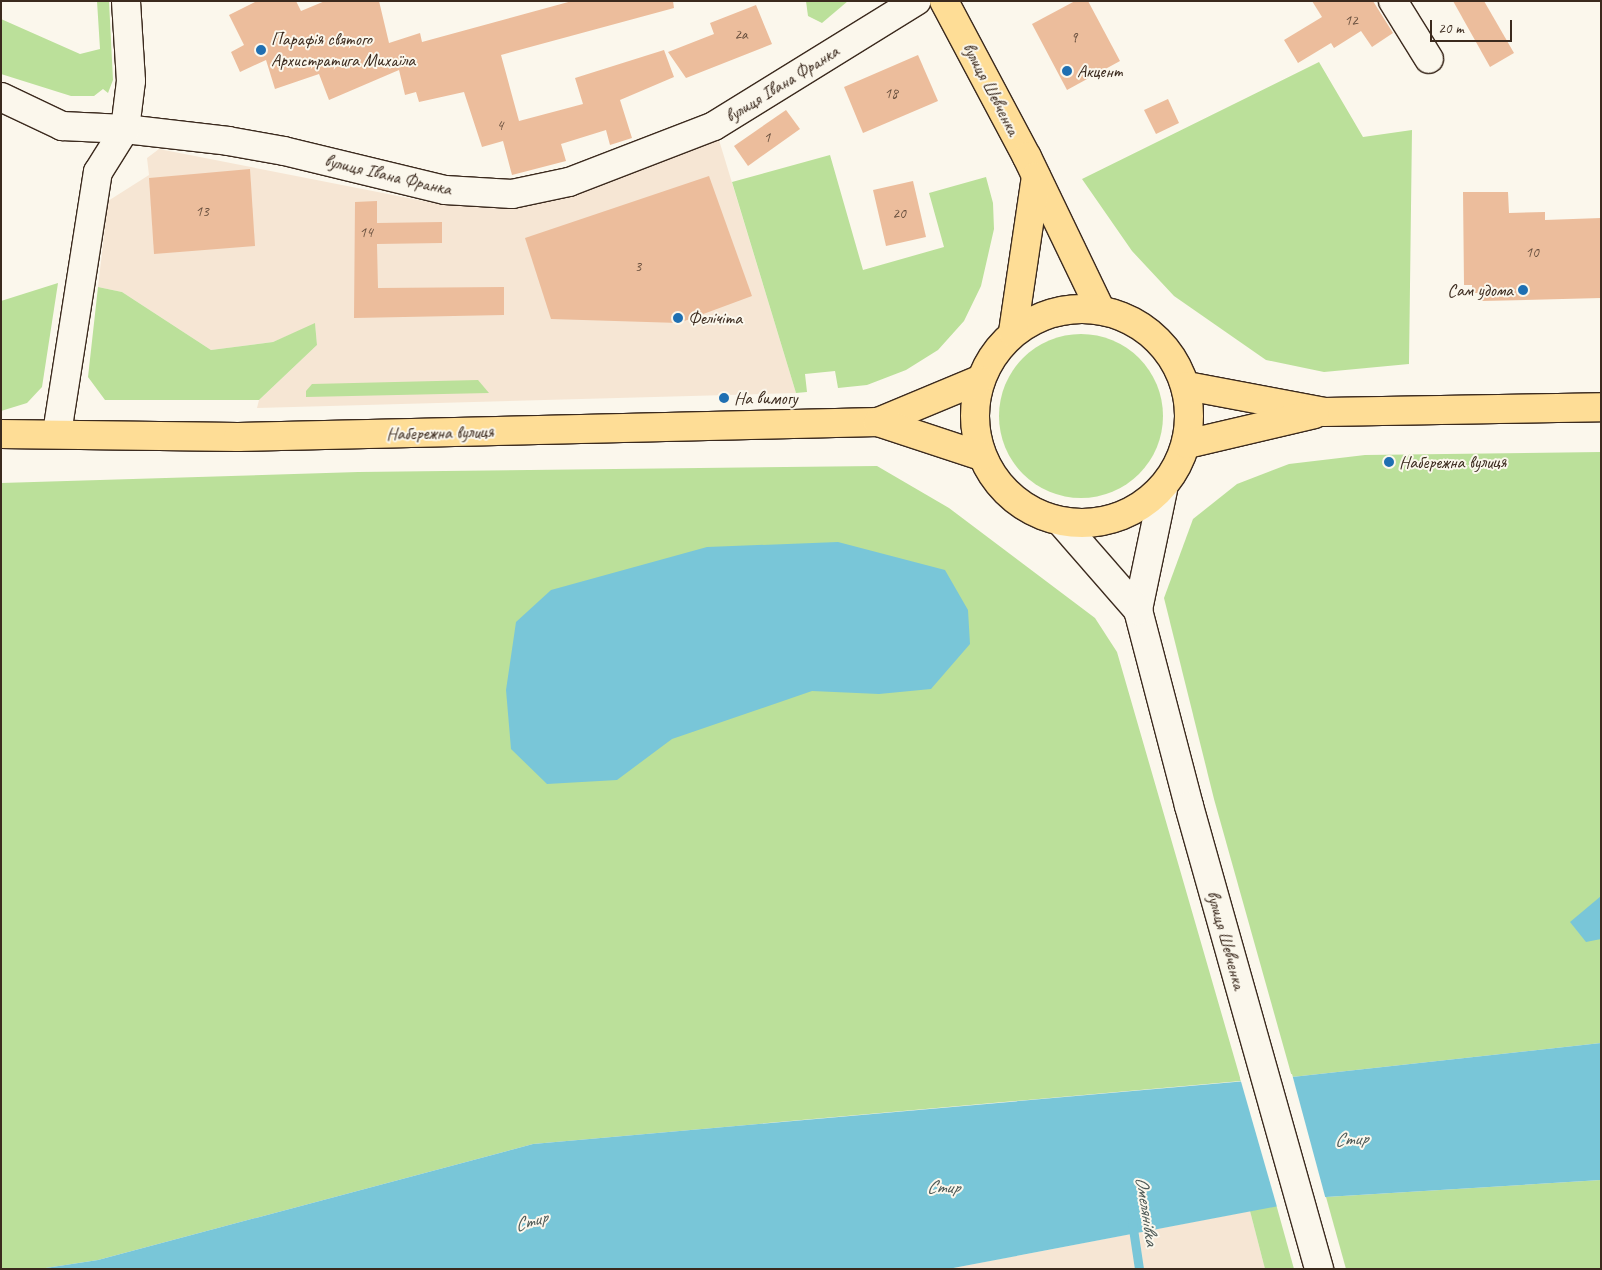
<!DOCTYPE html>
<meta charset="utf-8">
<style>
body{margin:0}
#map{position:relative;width:1602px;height:1270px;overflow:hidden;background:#fbf7ec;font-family:Caveat,sans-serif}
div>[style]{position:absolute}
.built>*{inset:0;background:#f6e6d4}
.green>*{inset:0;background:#bbe09a}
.round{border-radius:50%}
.water>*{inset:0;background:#79c6d8}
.pier>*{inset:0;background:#fbf7ec}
.stream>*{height:9px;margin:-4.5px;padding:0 4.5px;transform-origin:4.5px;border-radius:4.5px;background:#79c6d8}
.building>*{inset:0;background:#ecbd9c}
.roads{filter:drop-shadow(1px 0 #3b2a1e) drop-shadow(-1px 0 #3b2a1e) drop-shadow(0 1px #3b2a1e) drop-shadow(0 -1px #3b2a1e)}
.minor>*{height:28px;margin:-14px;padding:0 14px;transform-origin:14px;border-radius:14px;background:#fbf7ec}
.major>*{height:28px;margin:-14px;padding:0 14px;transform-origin:14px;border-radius:14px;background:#fedd96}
.major>.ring{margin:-14px;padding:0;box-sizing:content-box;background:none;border:28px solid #fedd96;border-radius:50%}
.dots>*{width:14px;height:14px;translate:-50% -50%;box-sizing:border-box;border:2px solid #fbf7ec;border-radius:50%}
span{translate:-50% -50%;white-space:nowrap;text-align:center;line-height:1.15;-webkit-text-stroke:4px #fbf7ec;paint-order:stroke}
.number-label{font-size:15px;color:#674f3e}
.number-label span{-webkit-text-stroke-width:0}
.poi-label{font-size:18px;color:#3b2a1e}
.left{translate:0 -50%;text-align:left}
.right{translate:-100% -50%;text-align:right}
.street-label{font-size:18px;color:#3b2a1e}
.water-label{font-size:19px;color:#4e5956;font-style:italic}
.frame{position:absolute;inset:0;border:2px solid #3b2a1e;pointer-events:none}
.scale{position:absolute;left:1430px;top:20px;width:82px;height:22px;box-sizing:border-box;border:2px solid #3b2a1e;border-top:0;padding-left:6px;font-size:15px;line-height:18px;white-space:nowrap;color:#3b2a1e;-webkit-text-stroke:4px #fbf7ec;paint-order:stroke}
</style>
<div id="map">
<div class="built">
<i style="clip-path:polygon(719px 140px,796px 393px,257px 408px,259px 400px,317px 345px,315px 324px,273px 342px,211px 350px,122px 292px,98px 287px,108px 201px,149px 175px,147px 158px,159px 149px,444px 205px,514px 206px,573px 193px)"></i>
<i style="clip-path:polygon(1250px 1211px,1265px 1269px,948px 1269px)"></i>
</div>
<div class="green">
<i style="clip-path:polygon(97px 1px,109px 1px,113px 80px,108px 93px,103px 89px,94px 96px,71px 96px,1px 74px,1px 19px,80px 54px,100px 49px)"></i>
<i style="clip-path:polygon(806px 1px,848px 1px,822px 23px,808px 16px)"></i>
<i style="clip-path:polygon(1319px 62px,1363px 137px,1412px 130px,1409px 364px,1324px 372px,1266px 360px,1174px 296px,1132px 251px,1082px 179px)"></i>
<i style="clip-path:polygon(830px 155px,863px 270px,944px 247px,929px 193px,986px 177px,993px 203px,994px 229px,981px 286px,964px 321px,938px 350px,906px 370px,867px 385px,838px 388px,835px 371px,805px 374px,807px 392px,796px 393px,732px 182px)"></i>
<i style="clip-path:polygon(58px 283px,42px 387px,27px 403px,1px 411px,1px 301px)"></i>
<i style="clip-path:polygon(98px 287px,122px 292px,211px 350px,273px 342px,315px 323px,317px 345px,259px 400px,105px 400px,88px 377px)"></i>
<i class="round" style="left:999px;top:334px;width:164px;height:164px"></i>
<i style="clip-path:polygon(478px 380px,489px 393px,306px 397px,306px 391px,312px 384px)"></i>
<i style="clip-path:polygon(1601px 452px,1601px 1043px,1292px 1077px,1214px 799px,1164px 598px,1193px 519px,1237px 484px,1289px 464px,1365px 455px)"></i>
<i style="clip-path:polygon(877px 466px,949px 508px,1095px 618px,1117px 652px,1241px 1081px,533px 1144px,98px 1260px,39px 1269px,1px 1269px,1px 483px,358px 472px)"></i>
<i style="clip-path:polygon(1601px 1180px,1601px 1268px,1593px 1269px,1346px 1269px,1326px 1197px)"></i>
<i style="clip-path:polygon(1276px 1204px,1294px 1269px,1265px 1269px,1250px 1211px)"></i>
</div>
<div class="water">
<i style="clip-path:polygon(838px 542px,945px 570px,968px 610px,970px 644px,931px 689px,879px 694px,812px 691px,672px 739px,617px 780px,547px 784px,511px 749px,506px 690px,516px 622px,551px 590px,707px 547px)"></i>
<i style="clip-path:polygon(1601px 896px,1601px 939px,1586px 942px,1570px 922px)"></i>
<i style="clip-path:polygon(1601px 1043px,1601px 1180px,1326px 1197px,948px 1269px,39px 1269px,98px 1260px,533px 1144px,1292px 1077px)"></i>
</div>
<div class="pier">
<i style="clip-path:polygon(1292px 1074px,1326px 1200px,1277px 1207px,1240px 1078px)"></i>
</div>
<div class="stream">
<i style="left:1132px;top:1222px;width:48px;rotate:81.5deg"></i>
</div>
<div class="building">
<i style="clip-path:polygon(257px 1px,296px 1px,301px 11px,325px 1px,379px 1px,389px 43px,420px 33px,422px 42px,572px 1px,673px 1px,674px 8px,501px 55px,519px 121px,583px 104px,575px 78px,664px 50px,674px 77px,620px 100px,632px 138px,610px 145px,606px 130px,561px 144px,566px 161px,512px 175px,503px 141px,482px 147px,464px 92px,419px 102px,416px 92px,405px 95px,399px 70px,329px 100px,319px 74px,275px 89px,266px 60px,240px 72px,231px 52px,244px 45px,229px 15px)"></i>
<i style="clip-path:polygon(1075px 1px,1088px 1px,1120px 61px,1067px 90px,1032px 24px)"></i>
<i style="clip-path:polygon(1312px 1px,1373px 1px,1393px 33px,1372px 47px,1361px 31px,1334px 48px,1331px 43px,1298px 63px,1284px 40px,1322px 17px)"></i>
<i style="clip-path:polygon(1453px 1px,1484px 1px,1514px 53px,1490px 67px)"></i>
<i style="clip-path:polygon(756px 5px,772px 44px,686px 78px,668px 52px,714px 34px,710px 23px)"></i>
<i style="clip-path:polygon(918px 55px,938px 101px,863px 133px,844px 87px)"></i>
<i style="clip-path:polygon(1168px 99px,1179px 123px,1156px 134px,1144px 110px)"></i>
<i style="clip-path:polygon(786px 110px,800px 129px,748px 166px,734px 146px)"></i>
<i style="clip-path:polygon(250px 169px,255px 246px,154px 254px,149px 178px)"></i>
<i style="clip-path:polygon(709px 176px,752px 296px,679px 323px,551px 319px,525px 238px)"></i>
<i style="clip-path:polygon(913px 181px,926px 237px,886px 246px,873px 190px)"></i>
<i style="clip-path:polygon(1463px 192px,1508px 192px,1509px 213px,1545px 212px,1545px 220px,1601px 218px,1601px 298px,1481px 301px,1481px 293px,1472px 293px,1472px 285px,1464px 285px)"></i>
<i style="clip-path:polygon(377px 201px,377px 223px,442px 222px,442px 243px,377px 244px,378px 288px,504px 287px,504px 315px,354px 318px,355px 202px)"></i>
</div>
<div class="roads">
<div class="minor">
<i style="left:1393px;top:1px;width:68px;rotate:58.2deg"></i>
<i style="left:1px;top:97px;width:68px;rotate:25.4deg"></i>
<i style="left:62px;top:126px;width:63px;rotate:2.7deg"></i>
<i style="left:125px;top:129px;width:104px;rotate:6.6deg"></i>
<i style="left:228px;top:141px;width:57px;rotate:10.1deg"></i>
<i style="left:284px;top:151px;width:166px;rotate:13.6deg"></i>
<i style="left:445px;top:190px;width:67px;rotate:3.4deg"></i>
<i style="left:512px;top:194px;width:58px;rotate:-11.9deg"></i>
<i style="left:569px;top:182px;width:155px;rotate:-21.1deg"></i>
<i style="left:714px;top:126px;width:238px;rotate:-31.7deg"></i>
<i style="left:57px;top:433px;width:264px;rotate:-81.1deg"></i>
<i style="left:98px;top:172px;width:51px;rotate:-57.9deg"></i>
<i style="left:125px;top:129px;width:48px;rotate:-82.9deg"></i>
<i style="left:131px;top:81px;width:80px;rotate:-93.6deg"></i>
<i style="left:1163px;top:490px;width:123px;rotate:101.8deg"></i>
<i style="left:1138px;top:610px;width:203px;rotate:75.4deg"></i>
<i style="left:1189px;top:806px;width:481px;rotate:74.3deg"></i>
<i style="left:1062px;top:523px;width:116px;rotate:48.9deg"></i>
</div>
<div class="major">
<i style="left:944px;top:1px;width:177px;rotate:62deg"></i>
<i style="left:1027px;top:157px;width:169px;rotate:64.3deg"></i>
<i class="ring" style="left:975px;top:309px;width:186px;height:186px"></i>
<i style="left:1013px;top:332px;width:157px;rotate:-81.6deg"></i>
<i style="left:1187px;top:386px;width:139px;rotate:10.7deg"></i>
<i style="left:1324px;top:412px;width:277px;rotate:-1deg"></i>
<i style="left:878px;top:422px;width:109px;rotate:-22.6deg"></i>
<i style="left:1px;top:434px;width:237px;rotate:0.7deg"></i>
<i style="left:238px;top:437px;width:640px;rotate:-1.34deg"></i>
<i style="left:878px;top:422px;width:108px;rotate:18.3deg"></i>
<i style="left:1187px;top:444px;width:131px;rotate:-13.2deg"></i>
</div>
</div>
<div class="dots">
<i style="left:261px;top:50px;background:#1f6fb2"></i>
<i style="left:1067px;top:71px;background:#1f6fb2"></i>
<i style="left:1523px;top:290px;background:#1f6fb2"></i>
<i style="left:678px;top:318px;background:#1f6fb2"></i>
<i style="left:724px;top:398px;background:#1f6fb2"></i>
<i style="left:1389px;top:462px;background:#1f6fb2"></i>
</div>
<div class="number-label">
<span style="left:1351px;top:21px">12</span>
<span style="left:741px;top:35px">2а</span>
<span style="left:1074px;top:38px">9</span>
<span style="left:891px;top:94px">18</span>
<span style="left:500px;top:126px">4</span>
<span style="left:767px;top:138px">1</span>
<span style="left:202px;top:212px">13</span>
<span style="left:899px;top:214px">20</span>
<span style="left:366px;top:233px">14</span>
<span style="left:1532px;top:253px">10</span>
<span style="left:638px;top:267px">3</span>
</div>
<div class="poi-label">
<span class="left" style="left:271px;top:50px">Парафія святого<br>Архистратига Михаїла</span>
<span class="left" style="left:1077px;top:71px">Акцент</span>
<span class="right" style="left:1513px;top:290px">Сам удома</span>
<span class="left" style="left:688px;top:318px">Фелічіта</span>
<span class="left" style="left:734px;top:398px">На вимогу</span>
<span class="left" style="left:1399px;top:462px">Набережна вулиця</span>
</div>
<div class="street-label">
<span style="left:782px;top:84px;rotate:-32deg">вулиця Івана Франка</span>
<span style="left:991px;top:89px;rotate:62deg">вулиця Шевченка</span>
<span style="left:388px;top:175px;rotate:13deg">вулиця Івана Франка</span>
<span style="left:440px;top:433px;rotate:-1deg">Набережна вулиця</span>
<span style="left:1226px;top:940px;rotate:74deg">вулиця Шевченка</span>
</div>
<div class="water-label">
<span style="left:1351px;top:1140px;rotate:-4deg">Стир</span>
<span style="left:943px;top:1188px">Стир</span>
<span style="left:1146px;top:1211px;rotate:81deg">Омелянівка</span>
<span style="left:531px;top:1222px;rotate:-16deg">Стир</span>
</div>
<div class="frame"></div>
<div class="scale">20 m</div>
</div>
